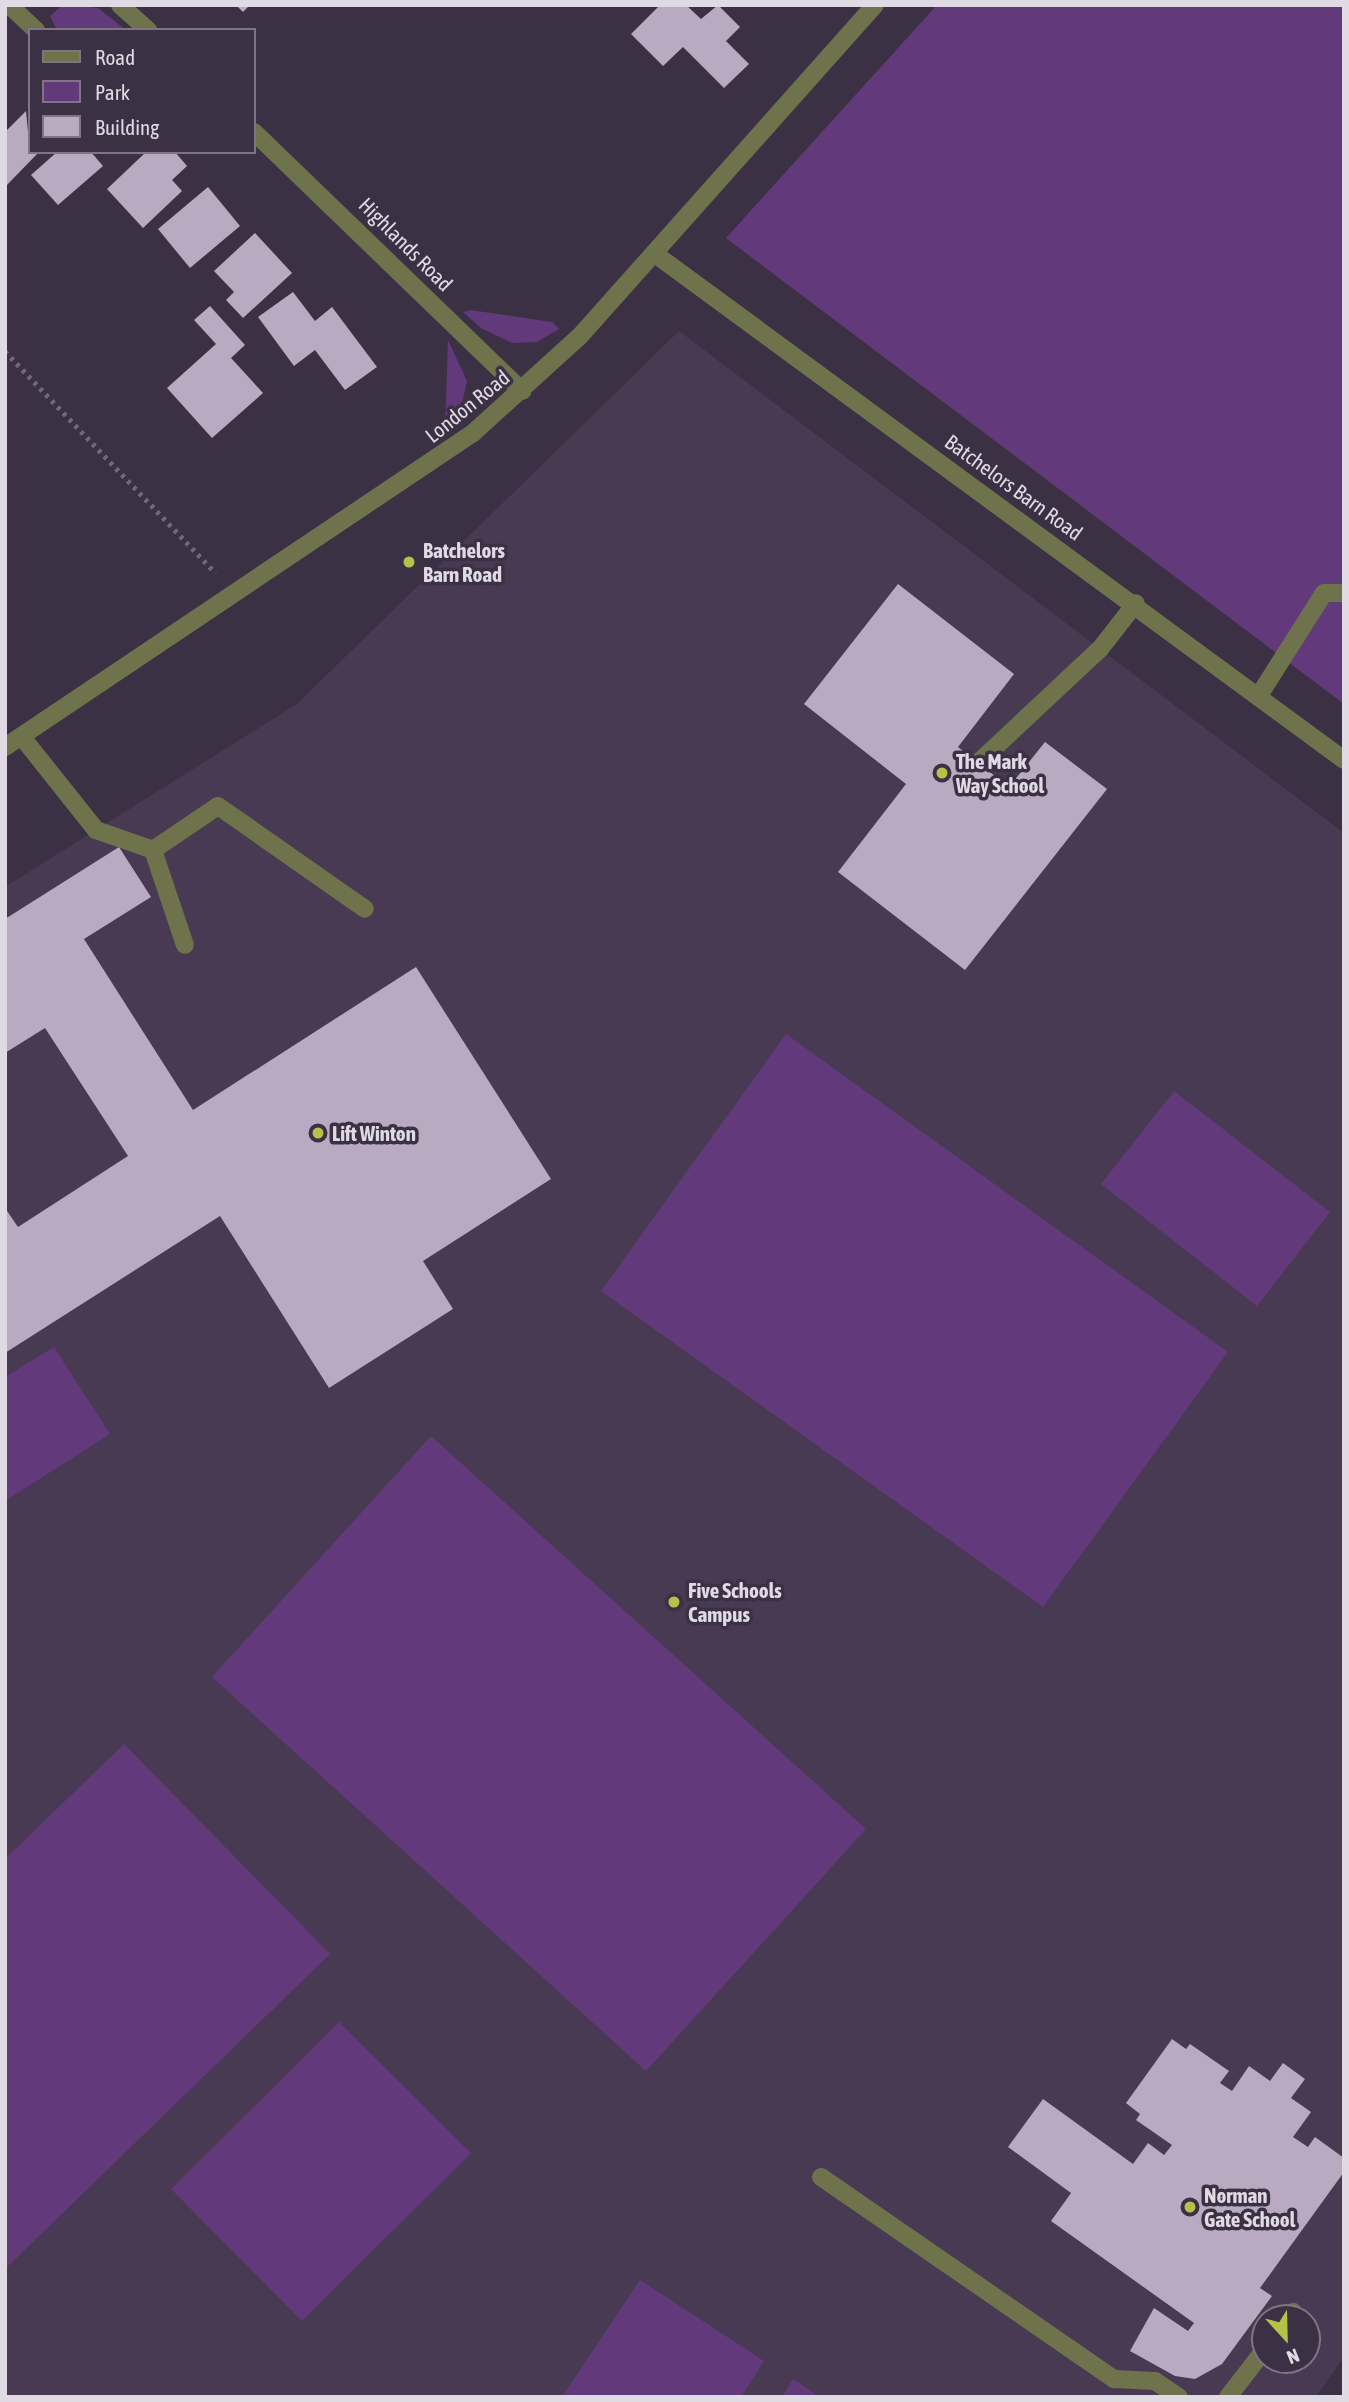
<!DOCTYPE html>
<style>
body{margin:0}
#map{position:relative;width:1349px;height:2402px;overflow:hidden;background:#3c3144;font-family:"Asap Condensed",sans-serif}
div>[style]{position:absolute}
.built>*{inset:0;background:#483a52}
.green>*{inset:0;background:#623a7c}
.building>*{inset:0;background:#b7aac1}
.path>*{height:4.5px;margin-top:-2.25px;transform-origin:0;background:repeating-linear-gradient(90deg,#716778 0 3.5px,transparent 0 8.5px)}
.minor>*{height:18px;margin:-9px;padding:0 9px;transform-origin:9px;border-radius:9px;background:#6e734c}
.dots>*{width:19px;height:19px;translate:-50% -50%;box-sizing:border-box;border:4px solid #3c3144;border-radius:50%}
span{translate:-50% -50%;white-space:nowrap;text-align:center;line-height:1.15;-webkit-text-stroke:7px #3c3144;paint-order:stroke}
.street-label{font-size:21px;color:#e0dae5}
.poi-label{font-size:21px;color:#e0dae5;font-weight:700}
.left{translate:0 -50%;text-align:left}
.frame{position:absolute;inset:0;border:7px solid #e0dae5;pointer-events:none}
.legend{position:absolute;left:28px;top:28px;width:228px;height:126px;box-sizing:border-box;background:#3c3144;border:2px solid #7e7584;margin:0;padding:9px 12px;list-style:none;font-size:21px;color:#e0dae5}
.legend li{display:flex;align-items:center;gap:14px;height:35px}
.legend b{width:35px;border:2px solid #7e7584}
.north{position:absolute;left:1251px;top:2304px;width:70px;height:70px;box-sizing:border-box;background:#3c3144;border:2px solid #7e7584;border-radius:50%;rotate:158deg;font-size:19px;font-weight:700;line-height:28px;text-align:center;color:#e0dae5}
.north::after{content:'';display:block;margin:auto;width:24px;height:32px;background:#b6c148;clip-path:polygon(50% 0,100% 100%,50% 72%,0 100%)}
</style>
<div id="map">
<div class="built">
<i style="clip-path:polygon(evenodd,679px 331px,1344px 833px,1344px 2357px,1316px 2397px,5px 2397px,5px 887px,297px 704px,679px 331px,1265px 2318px,1307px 2318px,1307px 2360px,1265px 2360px,1265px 2318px)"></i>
</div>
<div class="green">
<i style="clip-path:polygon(63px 5px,98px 8px,126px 30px,57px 30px,50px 16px)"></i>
<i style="clip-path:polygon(937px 5px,1344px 5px,1344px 704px,726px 238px)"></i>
<i style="clip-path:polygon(470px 310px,552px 322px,559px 329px,537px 342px,512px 343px,481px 328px,463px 312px)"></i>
<i style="clip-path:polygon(448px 340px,467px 381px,460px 413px,445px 429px)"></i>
<i style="clip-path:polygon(786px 1034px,1228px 1352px,1043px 1607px,601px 1291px)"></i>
<i style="clip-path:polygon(1174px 1091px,1330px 1212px,1257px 1306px,1101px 1184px)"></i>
<i style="clip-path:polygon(54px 1347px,110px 1434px,5px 1501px,5px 1377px)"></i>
<i style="clip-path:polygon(431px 1436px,866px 1829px,646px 2071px,212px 1677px)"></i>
<i style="clip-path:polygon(124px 1744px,330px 1954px,5px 2269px,5px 1859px)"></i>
<i style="clip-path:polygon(339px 2022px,471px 2153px,302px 2321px,171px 2189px)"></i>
<i style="clip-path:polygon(640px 2280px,764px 2361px,741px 2397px,562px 2397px)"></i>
<i style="clip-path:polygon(793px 2379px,820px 2397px,782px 2397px)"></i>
</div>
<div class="building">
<i style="clip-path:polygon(236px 5px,250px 5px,243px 12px)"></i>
<i style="clip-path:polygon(660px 5px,686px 5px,701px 19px,718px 5px,740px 27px,726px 41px,749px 64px,724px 88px,683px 47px,663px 66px,631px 34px)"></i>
<i style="clip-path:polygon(26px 111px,30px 152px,39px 152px,5px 187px,5px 132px)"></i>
<i style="clip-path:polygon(57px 152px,91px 152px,103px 166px,58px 205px,31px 175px)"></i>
<i style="clip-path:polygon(146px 152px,175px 152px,187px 166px,172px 180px,182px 191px,143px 228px,107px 189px)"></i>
<i style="clip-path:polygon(208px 187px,240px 226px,190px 268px,158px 229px)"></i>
<i style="clip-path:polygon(255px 233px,292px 273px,243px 318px,226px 300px,234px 292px,214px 271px)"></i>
<i style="clip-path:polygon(293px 292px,315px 321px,332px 307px,377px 367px,345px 390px,315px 350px,294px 366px,258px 317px)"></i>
<i style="clip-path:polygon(210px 306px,245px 345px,231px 358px,263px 393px,212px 438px,167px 388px,216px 344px,194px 320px)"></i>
<i style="clip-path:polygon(898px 584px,1014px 674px,958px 747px,1009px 787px,1045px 742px,1107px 789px,965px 970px,838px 872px,906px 784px,804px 704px)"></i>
<i style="clip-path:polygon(119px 847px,151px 897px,84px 939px,193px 1110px,416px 967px,551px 1179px,423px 1261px,453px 1309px,329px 1388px,220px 1216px,5px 1353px,5px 1208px,18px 1227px,128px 1156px,45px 1028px,5px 1053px,5px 919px)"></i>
<i style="clip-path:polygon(1172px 2039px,1186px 2049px,1190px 2044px,1229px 2071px,1220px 2083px,1232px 2091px,1249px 2066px,1270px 2081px,1283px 2063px,1305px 2079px,1291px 2098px,1311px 2112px,1293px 2137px,1308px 2147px,1315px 2137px,1344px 2158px,1344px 2172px,1260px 2288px,1272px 2296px,1222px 2364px,1195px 2379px,1175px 2376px,1130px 2351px,1154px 2308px,1188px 2331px,1194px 2323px,1051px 2221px,1071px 2193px,1008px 2147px,1043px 2099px,1133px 2164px,1148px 2143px,1164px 2155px,1172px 2145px,1136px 2120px,1140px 2114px,1126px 2103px)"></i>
</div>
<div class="path">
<i style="left:5px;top:351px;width:306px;rotate:46.5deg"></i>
</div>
<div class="minor">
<i style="left:9px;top:5px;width:37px;rotate:43deg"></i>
<i style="left:120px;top:5px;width:38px;rotate:42deg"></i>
<i style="left:254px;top:132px;width:373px;rotate:44deg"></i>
<i style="left:655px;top:254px;width:855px;rotate:36.29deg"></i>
<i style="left:1258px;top:697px;width:123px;rotate:-57.6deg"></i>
<i style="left:1324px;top:593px;width:20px"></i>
<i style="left:22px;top:737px;width:119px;rotate:51.5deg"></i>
<i style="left:96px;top:830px;width:60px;rotate:19.3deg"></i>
<i style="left:153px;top:850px;width:78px;rotate:-34.1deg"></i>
<i style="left:218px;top:806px;width:179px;rotate:35deg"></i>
<i style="left:5px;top:747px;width:564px;rotate:-33.86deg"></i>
<i style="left:473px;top:433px;width:144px;rotate:-42.2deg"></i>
<i style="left:580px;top:336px;width:443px;rotate:-48.3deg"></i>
<i style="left:978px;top:763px;width:167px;rotate:-43.1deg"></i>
<i style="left:1100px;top:649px;width:58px;rotate:-52deg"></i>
<i style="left:153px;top:850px;width:100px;rotate:71.4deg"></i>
<i style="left:821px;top:2177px;width:356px;rotate:34.6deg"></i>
<i style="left:1114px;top:2379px;width:41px;rotate:2.8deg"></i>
<i style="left:1155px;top:2381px;width:29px;rotate:34deg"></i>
<i style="left:1288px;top:2318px;width:8px;rotate:-50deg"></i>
<i style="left:1228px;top:2397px;width:61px;rotate:-52.4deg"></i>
</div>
<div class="dots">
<i style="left:409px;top:562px;background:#b6c148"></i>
<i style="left:942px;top:773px;background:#b6c148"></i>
<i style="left:318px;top:1133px;background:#b6c148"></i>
<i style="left:674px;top:1602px;background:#b6c148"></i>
<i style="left:1190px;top:2207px;background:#b6c148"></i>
</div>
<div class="street-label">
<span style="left:406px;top:244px;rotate:45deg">Highlands Road</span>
<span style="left:467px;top:406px;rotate:-39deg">London Road</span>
<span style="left:1014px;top:487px;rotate:36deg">Batchelors Barn Road</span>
</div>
<div class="poi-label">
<span class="left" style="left:423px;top:562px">Batchelors<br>Barn Road</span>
<span class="left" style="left:956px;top:773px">The Mark<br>Way School</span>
<span class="left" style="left:332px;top:1133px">Lift Winton</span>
<span class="left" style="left:688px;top:1602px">Five Schools<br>Campus</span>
<span class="left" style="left:1204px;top:2207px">Norman<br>Gate School</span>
</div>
<div class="frame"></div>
<ul class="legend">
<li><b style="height:9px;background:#6e734c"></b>Road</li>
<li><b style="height:19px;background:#623a7c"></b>Park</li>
<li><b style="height:19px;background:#b7aac1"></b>Building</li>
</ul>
<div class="north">N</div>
</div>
